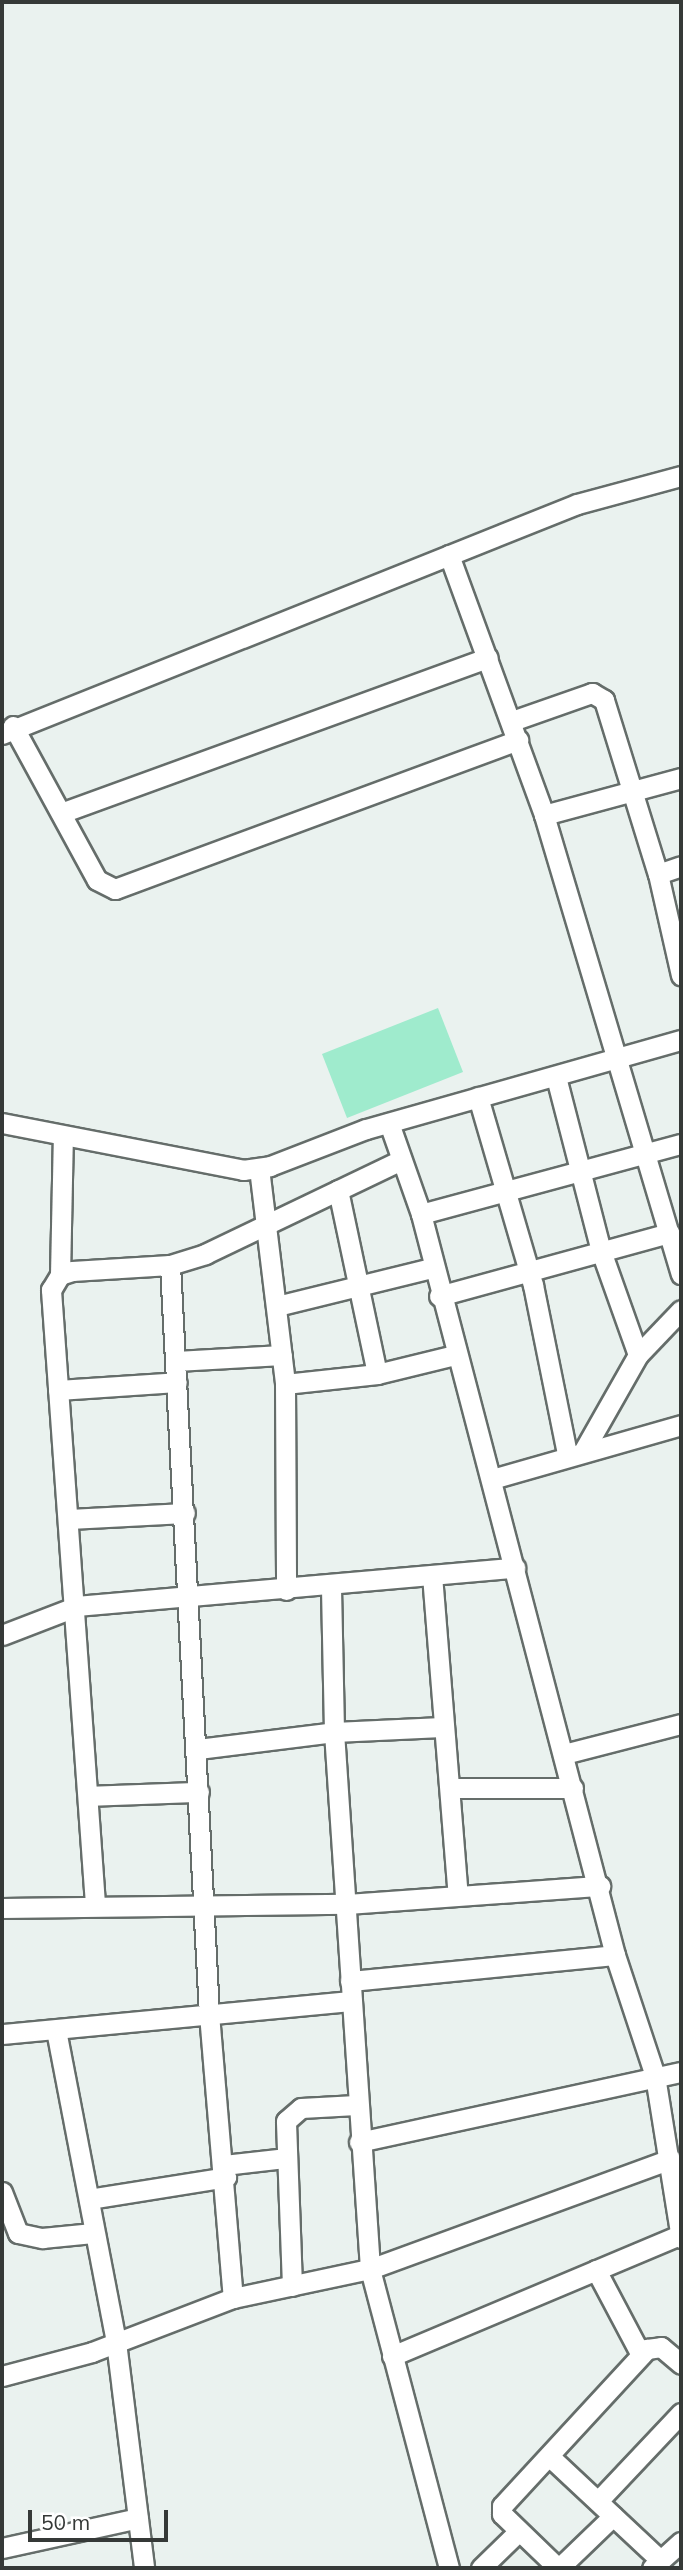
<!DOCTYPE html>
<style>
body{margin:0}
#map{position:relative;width:683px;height:2570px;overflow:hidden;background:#eaf2ef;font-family:Mulish,sans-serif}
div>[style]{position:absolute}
.green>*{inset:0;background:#9febcd}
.roads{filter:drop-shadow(2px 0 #656d6a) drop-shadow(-2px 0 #656d6a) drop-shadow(0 2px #656d6a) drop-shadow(0 -2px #656d6a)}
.minor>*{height:19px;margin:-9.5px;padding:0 9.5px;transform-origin:9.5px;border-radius:9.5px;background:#fff}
span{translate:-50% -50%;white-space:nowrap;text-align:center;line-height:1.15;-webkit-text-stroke:5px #fff;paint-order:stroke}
.frame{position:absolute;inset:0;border:4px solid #353937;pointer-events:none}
.scale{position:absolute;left:28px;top:2510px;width:140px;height:32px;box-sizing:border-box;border:4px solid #353937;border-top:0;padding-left:9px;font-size:21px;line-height:24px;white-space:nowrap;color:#353937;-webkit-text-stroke:5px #fff;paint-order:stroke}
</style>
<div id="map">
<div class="green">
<i style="clip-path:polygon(438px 1008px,463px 1072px,347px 1118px,322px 1054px)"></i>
</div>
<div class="roads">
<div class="minor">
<i style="left:449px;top:555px;width:277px;rotate:69.9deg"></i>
<i style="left:544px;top:815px;width:479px;rotate:73.4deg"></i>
<i style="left:512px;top:721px;width:85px;rotate:-19.3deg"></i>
<i style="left:592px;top:693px;width:14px;rotate:30deg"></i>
<i style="left:604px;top:700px;width:182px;rotate:72.8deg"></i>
<i style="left:658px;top:874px;width:104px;rotate:77.2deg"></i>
<i style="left:13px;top:726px;width:175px;rotate:61.4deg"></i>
<i style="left:97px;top:880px;width:20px;rotate:27deg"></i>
<i style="left:115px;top:889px;width:430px;rotate:-20.3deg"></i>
<i style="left:2px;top:734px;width:619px;rotate:-21.8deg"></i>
<i style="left:577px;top:504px;width:108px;rotate:-15.1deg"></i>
<i style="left:61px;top:813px;width:454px;rotate:-20deg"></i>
<i style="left:544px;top:815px;width:142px;rotate:-15.1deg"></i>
<i style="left:658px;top:874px;width:24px;rotate:-19deg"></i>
<i style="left:556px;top:1077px;width:180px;rotate:75.5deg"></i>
<i style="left:601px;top:1251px;width:110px;rotate:70.4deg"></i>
<i style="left:478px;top:1097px;width:196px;rotate:73.7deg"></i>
<i style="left:533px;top:1285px;width:172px;rotate:78.6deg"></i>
<i style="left:2px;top:1123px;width:246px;rotate:11deg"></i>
<i style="left:243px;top:1170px;width:27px;rotate:-8deg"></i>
<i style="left:270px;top:1166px;width:103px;rotate:-21.1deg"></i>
<i style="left:366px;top:1129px;width:327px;rotate:-15.8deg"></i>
<i style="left:389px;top:1123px;width:96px;rotate:70.6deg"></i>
<i style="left:421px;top:1214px;width:766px;rotate:75.33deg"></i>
<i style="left:615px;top:1955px;width:127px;rotate:71.7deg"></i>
<i style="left:655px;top:2076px;width:164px;rotate:80.9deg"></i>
<i style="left:259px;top:1168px;width:218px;rotate:83.1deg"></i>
<i style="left:285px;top:1384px;width:206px;rotate:89.7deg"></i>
<i style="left:338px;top:1190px;width:188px;rotate:78deg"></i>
<i style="left:421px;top:1214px;width:269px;rotate:-15.1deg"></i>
<i style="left:170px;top:1265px;width:750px;rotate:87.02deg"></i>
<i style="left:209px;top:2014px;width:285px;rotate:85.2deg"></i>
<i style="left:60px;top:1275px;width:139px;rotate:-88.8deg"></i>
<i style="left:439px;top:1296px;width:239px;rotate:-15.3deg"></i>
<i style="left:277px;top:1306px;width:160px;rotate:-13.8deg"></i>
<i style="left:176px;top:1361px;width:106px;rotate:-3.2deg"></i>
<i style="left:285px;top:1384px;width:93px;rotate:-6.2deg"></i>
<i style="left:377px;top:1374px;width:80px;rotate:-13.7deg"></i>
<i style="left:58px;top:1390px;width:119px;rotate:-3.8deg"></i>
<i style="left:584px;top:1450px;width:109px;rotate:-60.4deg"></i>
<i style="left:638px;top:1355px;width:62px;rotate:-46.3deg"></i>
<i style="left:492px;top:1479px;width:197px;rotate:-15.9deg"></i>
<i style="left:69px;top:1519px;width:116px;rotate:-3deg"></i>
<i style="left:432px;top:1575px;width:321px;rotate:85.4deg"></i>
<i style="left:331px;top:1588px;width:144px;rotate:88.8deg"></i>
<i style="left:334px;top:1732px;width:538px;rotate:86.16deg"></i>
<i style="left:370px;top:2269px;width:309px;rotate:75.2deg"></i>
<i style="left:2px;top:1635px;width:80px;rotate:-21.1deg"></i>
<i style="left:77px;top:1606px;width:440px;rotate:-5deg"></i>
<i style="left:198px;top:1749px;width:137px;rotate:-7.1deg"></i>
<i style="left:334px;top:1732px;width:108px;rotate:-2.7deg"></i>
<i style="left:564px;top:1754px;width:121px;rotate:-14.4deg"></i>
<i style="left:450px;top:1788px;width:123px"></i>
<i style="left:88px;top:1796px;width:111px;rotate:-2.1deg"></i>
<i style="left:95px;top:1904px;width:616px;rotate:-94.1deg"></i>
<i style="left:51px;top:1290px;width:17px;rotate:-59deg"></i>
<i style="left:60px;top:1275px;width:13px;rotate:-18deg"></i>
<i style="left:72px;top:1271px;width:98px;rotate:-3.5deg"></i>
<i style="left:170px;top:1265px;width:37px;rotate:-17deg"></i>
<i style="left:205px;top:1254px;width:217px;rotate:-25.6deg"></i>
<i style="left:2px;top:1908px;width:345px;rotate:-0.7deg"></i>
<i style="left:347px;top:1904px;width:254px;rotate:-4.1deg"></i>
<i style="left:350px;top:1981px;width:266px;rotate:-5.6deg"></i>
<i style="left:56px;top:2030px;width:318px;rotate:79.1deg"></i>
<i style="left:116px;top:2342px;width:228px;rotate:82.9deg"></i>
<i style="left:2px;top:2034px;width:351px;rotate:-5.4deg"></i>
<i style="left:359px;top:2142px;width:330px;rotate:-12.3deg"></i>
<i style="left:224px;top:2165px;width:61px;rotate:-6.5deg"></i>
<i style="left:2px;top:2192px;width:44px;rotate:68.7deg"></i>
<i style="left:18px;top:2233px;width:25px;rotate:12deg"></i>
<i style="left:42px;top:2238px;width:51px;rotate:-5.6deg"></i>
<i style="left:89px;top:2199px;width:139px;rotate:-9.1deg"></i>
<i style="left:596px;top:2270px;width:96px;rotate:62.1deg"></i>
<i style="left:292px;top:2286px;width:165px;rotate:-92.1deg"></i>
<i style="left:286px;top:2121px;width:20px;rotate:-41deg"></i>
<i style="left:301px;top:2108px;width:55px;rotate:-3.1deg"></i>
<i style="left:392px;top:2356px;width:312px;rotate:-22.8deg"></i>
<i style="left:2px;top:2376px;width:93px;rotate:-14.9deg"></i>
<i style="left:92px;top:2352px;width:151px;rotate:-21deg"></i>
<i style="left:233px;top:2298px;width:140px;rotate:-12deg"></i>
<i style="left:370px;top:2269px;width:320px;rotate:-20.1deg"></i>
<i style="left:549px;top:2456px;width:152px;rotate:43.1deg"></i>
<i style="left:598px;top:2501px;width:121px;rotate:-46.7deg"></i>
<i style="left:2px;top:2548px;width:139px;rotate:-12.4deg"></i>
<i style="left:481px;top:2568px;width:53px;rotate:-44.2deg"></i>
<i style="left:558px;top:2568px;width:78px;rotate:-136deg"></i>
<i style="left:502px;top:2514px;width:8px;rotate:-90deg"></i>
<i style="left:502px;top:2506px;width:214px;rotate:-47.3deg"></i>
<i style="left:647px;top:2349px;width:14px;rotate:-8deg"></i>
<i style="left:661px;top:2347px;width:26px;rotate:40deg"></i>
<i style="left:559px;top:2568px;width:75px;rotate:-43.9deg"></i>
<i style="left:652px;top:2568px;width:39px;rotate:-42deg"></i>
</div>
</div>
<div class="frame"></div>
<div class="scale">50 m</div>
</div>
